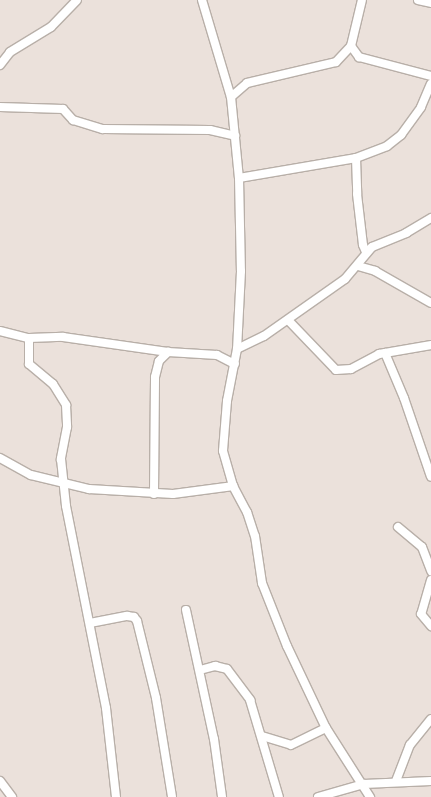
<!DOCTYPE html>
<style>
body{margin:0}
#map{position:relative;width:431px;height:797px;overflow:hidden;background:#ebe1db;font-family:"Roboto Condensed",sans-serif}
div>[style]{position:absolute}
.roads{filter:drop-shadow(1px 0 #b8afa8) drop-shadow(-1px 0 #b8afa8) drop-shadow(0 1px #b8afa8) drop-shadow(0 -1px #b8afa8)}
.minor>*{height:8px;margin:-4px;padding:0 4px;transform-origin:4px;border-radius:4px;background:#fff}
span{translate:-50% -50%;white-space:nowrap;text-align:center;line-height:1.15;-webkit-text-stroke:3px #fff;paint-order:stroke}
</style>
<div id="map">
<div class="roads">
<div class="minor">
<i style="left:202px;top:0;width:101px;rotate:73.4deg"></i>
<i style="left:231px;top:97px;width:81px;rotate:84.4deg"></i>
<i style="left:239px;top:178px;width:93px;rotate:88.8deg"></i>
<i style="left:241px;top:271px;width:78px;rotate:92.9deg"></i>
<i style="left:237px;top:349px;width:53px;rotate:100.9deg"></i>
<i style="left:227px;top:401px;width:50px;rotate:94.6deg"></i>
<i style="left:223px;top:451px;width:36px;rotate:74deg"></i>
<i style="left:233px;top:486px;width:30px;rotate:62deg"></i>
<i style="left:247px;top:512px;width:25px;rotate:72deg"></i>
<i style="left:255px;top:536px;width:48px;rotate:81.5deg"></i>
<i style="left:262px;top:583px;width:68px;rotate:68.4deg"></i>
<i style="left:287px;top:646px;width:91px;rotate:64.6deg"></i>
<i style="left:326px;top:728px;width:82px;rotate:57.5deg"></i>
<i style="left:418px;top:0;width:13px;rotate:13deg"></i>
<i style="left:351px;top:46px;width:14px;rotate:54deg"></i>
<i style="left:359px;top:57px;width:74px;rotate:14.8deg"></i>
<i style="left:0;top:65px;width:16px;rotate:-52deg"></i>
<i style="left:10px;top:52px;width:48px;rotate:-31.4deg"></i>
<i style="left:51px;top:27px;width:37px;rotate:-46deg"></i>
<i style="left:231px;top:97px;width:21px;rotate:-41deg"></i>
<i style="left:247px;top:83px;width:91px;rotate:-13.3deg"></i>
<i style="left:336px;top:62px;width:22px;rotate:-47deg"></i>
<i style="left:351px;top:46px;width:47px;rotate:-76.6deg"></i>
<i style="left:0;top:107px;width:63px;rotate:1.8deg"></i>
<i style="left:63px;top:109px;width:15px;rotate:48deg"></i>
<i style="left:73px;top:120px;width:31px;rotate:17deg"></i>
<i style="left:103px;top:129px;width:107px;rotate:0.5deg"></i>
<i style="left:210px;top:130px;width:26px;rotate:13deg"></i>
<i style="left:356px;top:158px;width:36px;rotate:88deg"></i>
<i style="left:357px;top:194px;width:51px;rotate:83.3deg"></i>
<i style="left:363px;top:245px;width:8px;rotate:67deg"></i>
<i style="left:239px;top:178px;width:119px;rotate:-9.7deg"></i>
<i style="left:356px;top:158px;width:33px;rotate:-21deg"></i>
<i style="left:387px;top:146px;width:18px;rotate:-38deg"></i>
<i style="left:401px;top:135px;width:34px;rotate:-54deg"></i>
<i style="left:421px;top:107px;width:25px;rotate:-67deg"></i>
<i style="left:358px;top:266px;width:18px;rotate:16deg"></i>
<i style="left:375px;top:271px;width:64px;rotate:29.7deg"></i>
<i style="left:288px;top:320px;width:69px;rotate:46.2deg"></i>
<i style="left:336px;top:370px;width:15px;rotate:-4deg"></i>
<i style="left:351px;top:369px;width:32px;rotate:-28deg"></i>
<i style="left:379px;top:354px;width:53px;rotate:-9.8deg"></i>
<i style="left:0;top:331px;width:30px;rotate:14deg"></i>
<i style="left:29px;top:338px;width:34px;rotate:-2deg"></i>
<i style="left:63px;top:337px;width:106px;rotate:8.1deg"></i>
<i style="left:168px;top:352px;width:49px;rotate:3.5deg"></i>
<i style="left:217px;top:355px;width:20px;rotate:27deg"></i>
<i style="left:29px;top:338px;width:26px;rotate:90deg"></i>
<i style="left:29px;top:364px;width:31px;rotate:40deg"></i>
<i style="left:53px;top:384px;width:25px;rotate:58deg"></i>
<i style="left:66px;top:405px;width:22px;rotate:87deg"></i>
<i style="left:67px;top:427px;width:33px;rotate:101deg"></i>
<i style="left:61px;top:459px;width:47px;rotate:83.9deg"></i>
<i style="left:66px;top:506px;width:206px;rotate:78.8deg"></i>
<i style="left:106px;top:708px;width:90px;rotate:83.6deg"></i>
<i style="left:237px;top:349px;width:30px;rotate:-26deg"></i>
<i style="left:264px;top:336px;width:99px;rotate:-35.1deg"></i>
<i style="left:345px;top:279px;width:42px;rotate:-49.8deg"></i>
<i style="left:372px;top:247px;width:37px;rotate:-22deg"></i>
<i style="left:406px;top:233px;width:29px;rotate:-31deg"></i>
<i style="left:385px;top:353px;width:49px;rotate:67.1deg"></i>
<i style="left:404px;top:398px;width:83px;rotate:71.1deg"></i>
<i style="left:0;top:458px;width:35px;rotate:29deg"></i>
<i style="left:31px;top:475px;width:60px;rotate:13.6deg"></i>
<i style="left:89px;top:489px;width:84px;rotate:3.4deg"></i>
<i style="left:173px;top:494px;width:61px;rotate:-7.6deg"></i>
<i style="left:154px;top:494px;width:117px;rotate:-89.5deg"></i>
<i style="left:155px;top:377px;width:16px;rotate:-76deg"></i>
<i style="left:159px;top:361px;width:13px;rotate:-45deg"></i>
<i style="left:398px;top:527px;width:31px;rotate:40deg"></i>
<i style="left:422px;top:547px;width:26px;rotate:69deg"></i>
<i style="left:431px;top:580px;width:35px;rotate:106deg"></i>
<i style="left:421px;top:614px;width:16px;rotate:50deg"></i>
<i style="left:186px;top:610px;width:132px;rotate:77.8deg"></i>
<i style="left:214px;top:739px;width:59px;rotate:82.1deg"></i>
<i style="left:90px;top:623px;width:38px;rotate:-11deg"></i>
<i style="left:127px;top:616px;width:7px;rotate:8deg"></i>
<i style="left:134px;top:617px;width:5px;rotate:53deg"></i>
<i style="left:137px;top:621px;width:79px;rotate:76.1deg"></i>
<i style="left:156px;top:698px;width:100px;rotate:80.8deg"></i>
<i style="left:200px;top:670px;width:16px;rotate:-15deg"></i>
<i style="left:215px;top:666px;width:12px;rotate:14deg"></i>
<i style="left:227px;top:669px;width:39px;rotate:53deg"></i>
<i style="left:250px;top:700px;width:101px;rotate:73.4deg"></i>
<i style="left:262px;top:736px;width:30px;rotate:17deg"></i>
<i style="left:291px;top:745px;width:39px;rotate:-26deg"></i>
<i style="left:0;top:781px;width:20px;rotate:53deg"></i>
<i style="left:396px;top:781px;width:39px;rotate:-69deg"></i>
<i style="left:410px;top:745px;width:33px;rotate:-51deg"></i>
<i style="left:318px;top:797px;width:48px;rotate:-15.8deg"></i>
<i style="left:364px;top:784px;width:67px;rotate:-2.6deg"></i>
</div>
</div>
</div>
